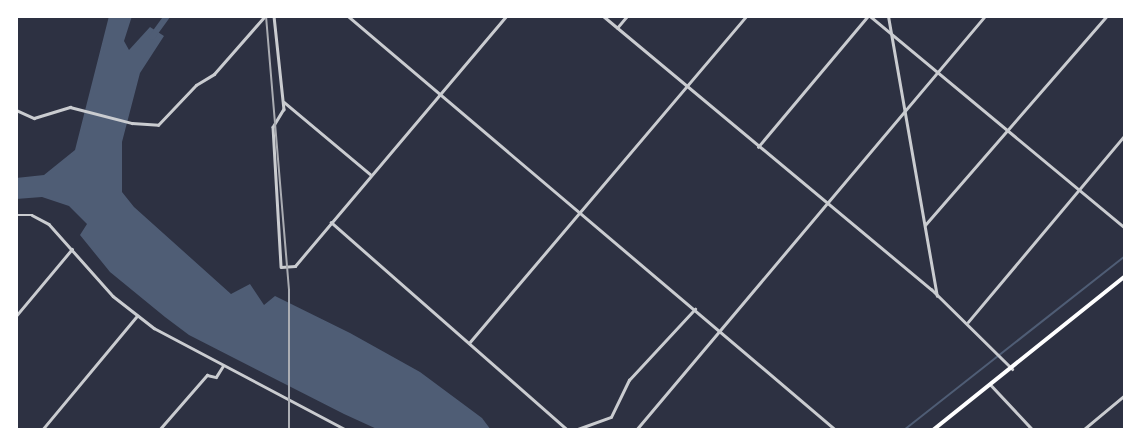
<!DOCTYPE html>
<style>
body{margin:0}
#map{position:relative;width:1141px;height:446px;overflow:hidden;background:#2d3142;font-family:Jost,sans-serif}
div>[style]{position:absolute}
.water>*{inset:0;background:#4f5d75}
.stream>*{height:2px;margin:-1px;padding:0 1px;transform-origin:1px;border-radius:1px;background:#4f5d75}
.canal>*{height:5.5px;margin:-2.75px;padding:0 2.75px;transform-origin:2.75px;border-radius:2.75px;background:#4f5d75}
.minor>*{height:2.5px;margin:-1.25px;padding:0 1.25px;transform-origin:1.25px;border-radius:1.25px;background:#caccd0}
.tertiary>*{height:3px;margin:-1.5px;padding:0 1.5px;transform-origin:1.5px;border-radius:1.5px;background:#caccd0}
.primary>*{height:4px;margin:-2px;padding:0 2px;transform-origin:2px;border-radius:2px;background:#fff}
.rail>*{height:2px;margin:-1px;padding:0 1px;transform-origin:1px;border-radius:1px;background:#abadb3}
span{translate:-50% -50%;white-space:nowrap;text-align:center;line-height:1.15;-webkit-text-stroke:4px #fff;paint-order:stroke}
.frame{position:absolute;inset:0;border:18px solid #fff;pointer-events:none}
</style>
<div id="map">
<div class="water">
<i style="clip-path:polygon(109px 16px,132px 16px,124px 41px,129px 50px,150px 27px,164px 36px,140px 73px,122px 142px,122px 192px,134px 207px,231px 294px,250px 284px,264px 305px,275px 296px,350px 333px,420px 372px,482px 418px,491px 430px,379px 430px,344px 414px,189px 335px,165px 317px,110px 272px,80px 235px,87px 224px,69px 206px,42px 197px,16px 199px,16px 178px,44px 175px,75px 150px)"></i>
</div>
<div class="stream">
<i style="left:904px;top:430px;width:281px;rotate:-38.2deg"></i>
</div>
<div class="canal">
<i style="left:152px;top:37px;width:26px;rotate:-54deg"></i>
</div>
<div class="minor">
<i style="left:274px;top:16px;width:94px;rotate:83.9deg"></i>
<i style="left:284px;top:109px;width:21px;rotate:121deg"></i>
<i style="left:273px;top:127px;width:140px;rotate:86.7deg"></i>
<i style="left:281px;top:267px;width:14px;rotate:-4deg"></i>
<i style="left:295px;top:266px;width:327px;rotate:-49.8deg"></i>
<i style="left:348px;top:16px;width:640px;rotate:40.31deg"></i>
<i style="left:870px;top:16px;width:332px;rotate:39.7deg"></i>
<i style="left:617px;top:28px;width:16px;rotate:-50deg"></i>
<i style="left:284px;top:102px;width:112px;rotate:39.9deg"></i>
<i style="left:16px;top:110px;width:20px;rotate:24deg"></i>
<i style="left:34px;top:118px;width:38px;rotate:-17deg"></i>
<i style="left:70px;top:107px;width:64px;rotate:14.5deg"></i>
<i style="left:132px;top:123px;width:26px;rotate:4deg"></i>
<i style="left:158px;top:125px;width:55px;rotate:-46.5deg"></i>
<i style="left:196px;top:85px;width:21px;rotate:-31deg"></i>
<i style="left:214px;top:74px;width:77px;rotate:-48.7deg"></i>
<i style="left:758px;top:147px;width:171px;rotate:-50deg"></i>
<i style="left:16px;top:215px;width:16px"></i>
<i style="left:32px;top:215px;width:19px;rotate:28deg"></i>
<i style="left:49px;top:224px;width:96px;rotate:48.4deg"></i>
<i style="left:113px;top:296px;width:52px;rotate:38deg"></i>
<i style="left:154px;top:328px;width:218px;rotate:27.9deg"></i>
<i style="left:331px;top:222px;width:315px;rotate:41.3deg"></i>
<i style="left:925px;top:225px;width:277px;rotate:-49deg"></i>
<i style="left:16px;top:316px;width:87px;rotate:-50.1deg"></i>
<i style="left:968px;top:322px;width:244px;rotate:-50deg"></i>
<i style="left:469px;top:343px;width:429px;rotate:-49.7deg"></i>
<i style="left:991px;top:385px;width:62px;rotate:47deg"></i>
<i style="left:42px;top:430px;width:148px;rotate:-50.2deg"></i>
<i style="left:159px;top:430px;width:73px;rotate:-48.9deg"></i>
<i style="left:207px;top:375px;width:9px;rotate:13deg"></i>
<i style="left:216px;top:377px;width:13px;rotate:-58deg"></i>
<i style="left:575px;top:430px;width:38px;rotate:-20deg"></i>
<i style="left:611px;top:417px;width:41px;rotate:-64.1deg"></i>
<i style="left:629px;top:380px;width:97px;rotate:-47.1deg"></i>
<i style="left:636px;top:430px;width:541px;rotate:-49.87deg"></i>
<i style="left:1083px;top:430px;width:55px;rotate:-39.8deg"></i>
</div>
<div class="tertiary">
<i style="left:603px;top:16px;width:427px;rotate:39.8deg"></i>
<i style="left:931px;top:289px;width:114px;rotate:44.6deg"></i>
<i style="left:888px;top:16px;width:284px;rotate:80.1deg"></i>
</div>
<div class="primary">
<i style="left:933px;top:430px;width:246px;rotate:-38.7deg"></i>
</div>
<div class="rail">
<i style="left:266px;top:16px;width:275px;rotate:85.2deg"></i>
<i style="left:289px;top:290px;width:140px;rotate:90deg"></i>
</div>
<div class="frame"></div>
</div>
